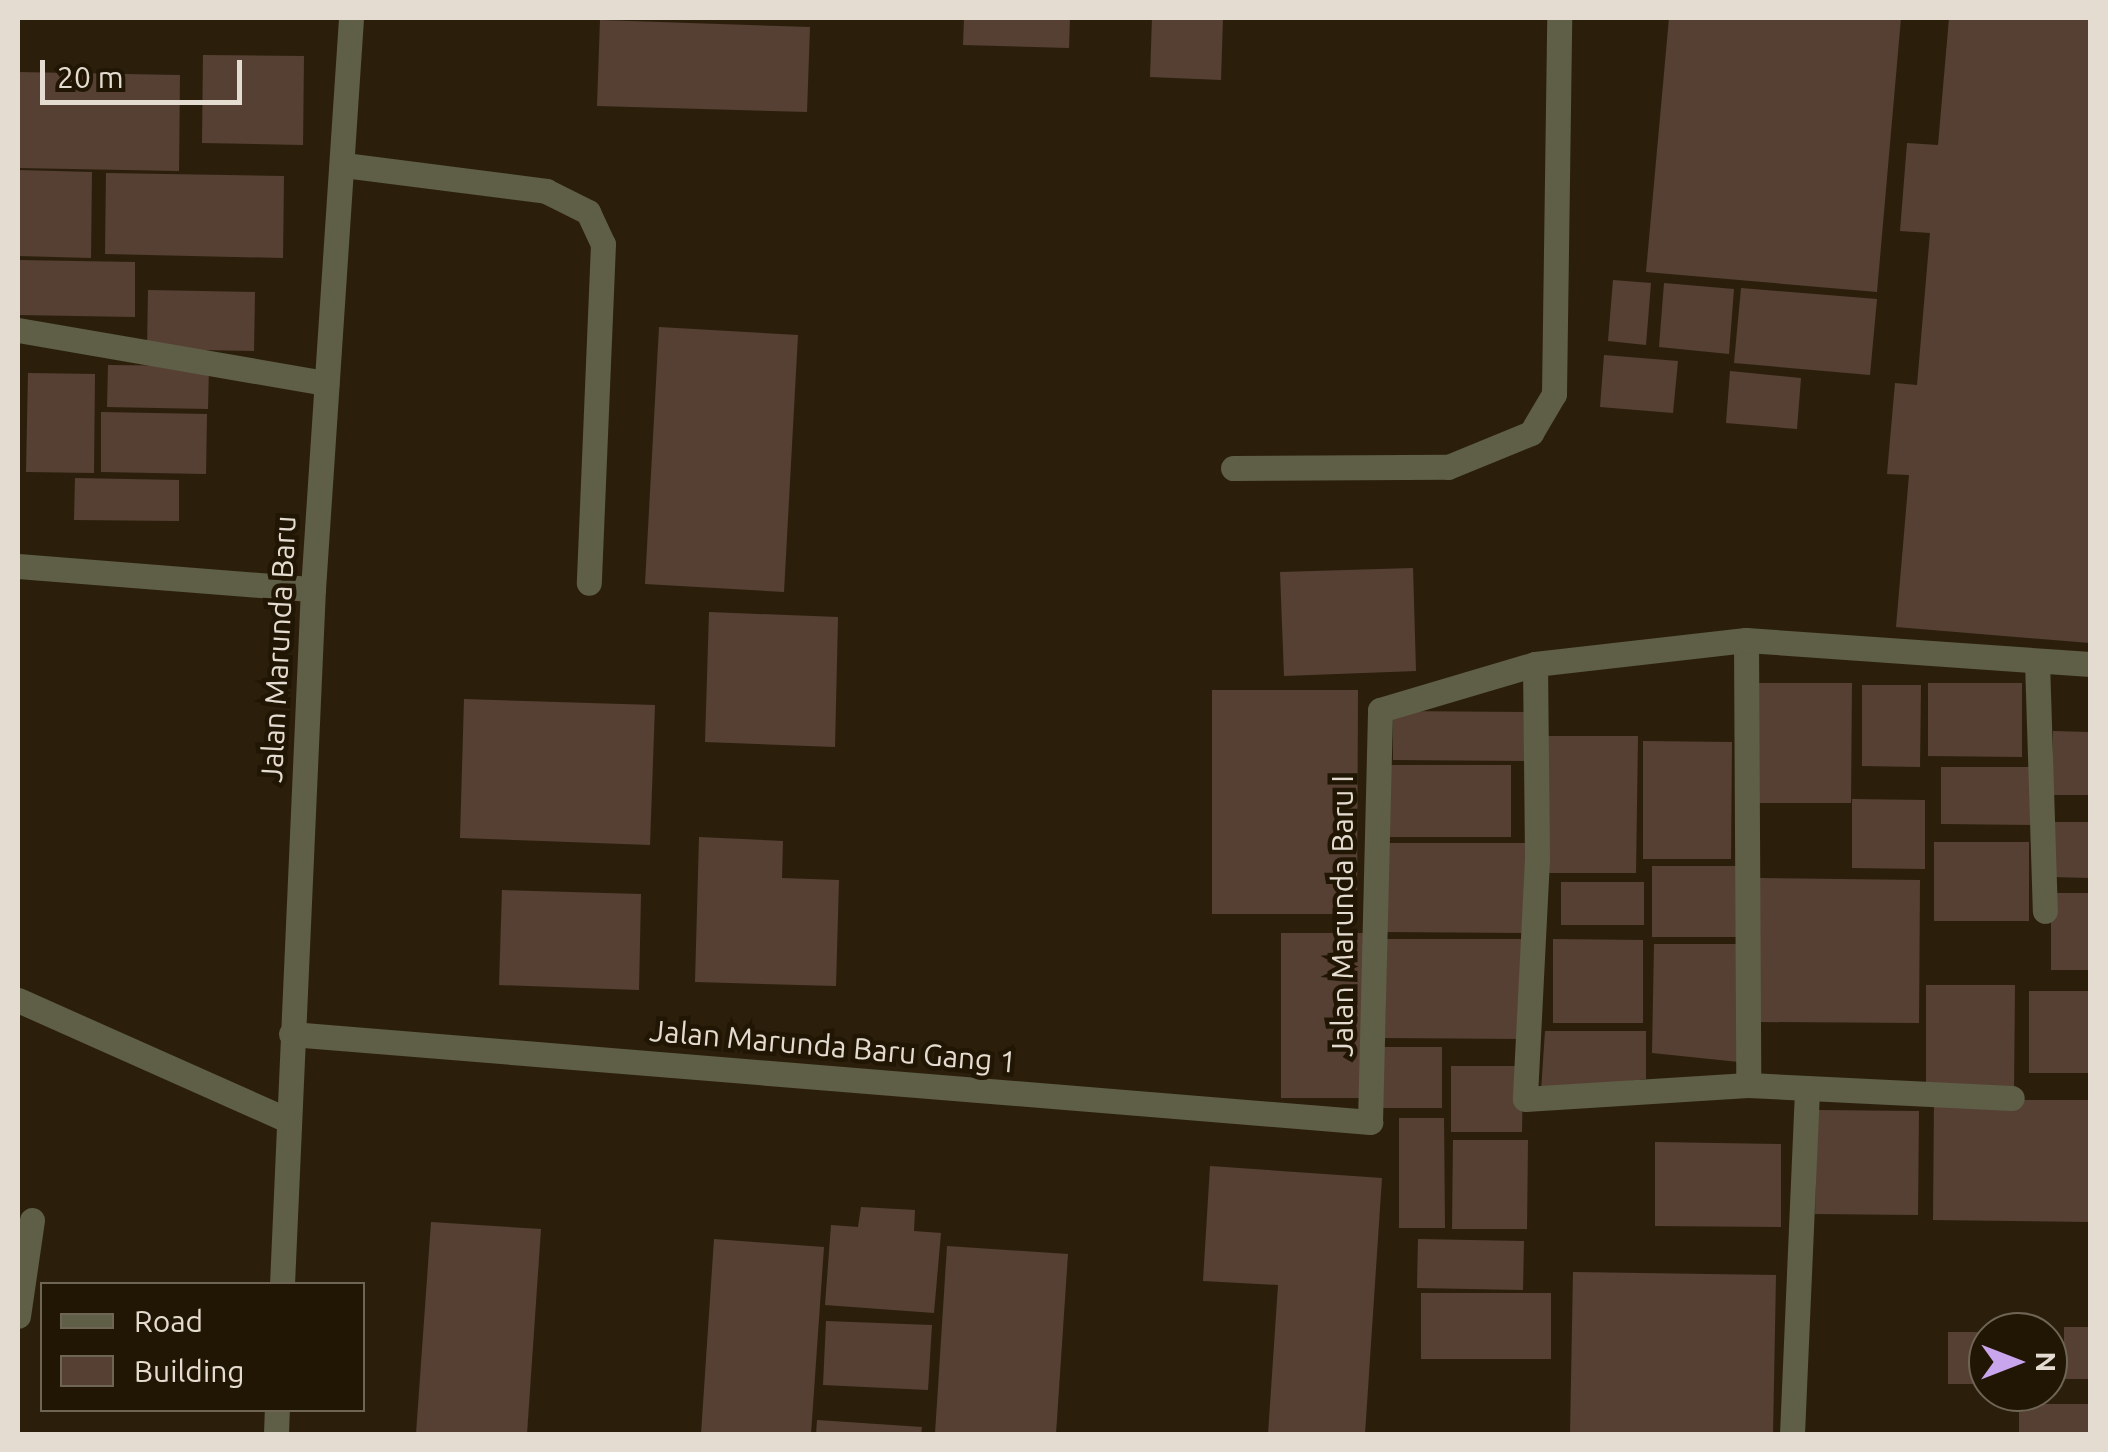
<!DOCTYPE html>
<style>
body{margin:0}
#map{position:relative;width:2108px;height:1452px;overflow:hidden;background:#2b1f0c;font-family:Ubuntu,sans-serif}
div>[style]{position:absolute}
.building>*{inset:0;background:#564033}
.service>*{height:25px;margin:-12.5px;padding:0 12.5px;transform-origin:12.5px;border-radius:12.5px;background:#5f5e46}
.minor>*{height:25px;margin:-12.5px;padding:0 12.5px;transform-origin:12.5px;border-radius:12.5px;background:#5f5e46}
span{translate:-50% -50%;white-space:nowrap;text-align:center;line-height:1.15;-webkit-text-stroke:9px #211603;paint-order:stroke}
.street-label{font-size:30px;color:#e4dcd0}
.frame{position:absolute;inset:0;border:20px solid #e4dcd0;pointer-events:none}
.legend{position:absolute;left:40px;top:1282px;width:325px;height:130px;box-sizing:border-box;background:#211603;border:2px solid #6f6555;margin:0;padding:12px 18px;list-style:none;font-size:30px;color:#e4dcd0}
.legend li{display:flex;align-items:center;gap:20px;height:50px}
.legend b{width:50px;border:2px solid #6f6555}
.north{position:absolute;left:1968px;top:1312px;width:100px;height:100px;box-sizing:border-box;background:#211603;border:2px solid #6f6555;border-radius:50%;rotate:90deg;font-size:28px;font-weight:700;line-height:40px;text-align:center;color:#e4dcd0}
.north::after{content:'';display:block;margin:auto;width:35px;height:45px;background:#c9a5ee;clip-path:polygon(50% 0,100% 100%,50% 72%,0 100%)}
.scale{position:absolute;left:40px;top:60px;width:202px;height:45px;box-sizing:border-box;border:5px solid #e4dcd0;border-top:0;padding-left:12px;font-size:30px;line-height:35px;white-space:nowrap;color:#e4dcd0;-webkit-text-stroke:8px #211603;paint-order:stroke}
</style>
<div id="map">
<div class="building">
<i style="clip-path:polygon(964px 18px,1070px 18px,1069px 48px,963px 45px)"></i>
<i style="clip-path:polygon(1152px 18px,1223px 18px,1221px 80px,1150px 77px)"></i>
<i style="clip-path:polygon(1669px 18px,1901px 18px,1877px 292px,1646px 272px)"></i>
<i style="clip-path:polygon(1949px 18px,2090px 18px,2090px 643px,1896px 627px,1909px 475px,1887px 474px,1895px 383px,1917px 385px,1930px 233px,1900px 231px,1907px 143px,1938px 145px)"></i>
<i style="clip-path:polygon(600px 20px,810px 27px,807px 112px,597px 106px)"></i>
<i style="clip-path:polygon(203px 55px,304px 56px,303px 145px,202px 143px)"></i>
<i style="clip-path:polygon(18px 72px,180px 75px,179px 171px,18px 168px)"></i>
<i style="clip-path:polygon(18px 170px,92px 172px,91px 258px,18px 256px)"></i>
<i style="clip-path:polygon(106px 173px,284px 176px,283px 258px,105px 254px)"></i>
<i style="clip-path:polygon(18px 260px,135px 262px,135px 317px,18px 315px)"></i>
<i style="clip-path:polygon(1613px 280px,1651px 283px,1646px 345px,1608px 341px)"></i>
<i style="clip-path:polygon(1664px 283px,1734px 289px,1729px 354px,1659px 347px)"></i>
<i style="clip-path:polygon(1741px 288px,1877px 299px,1870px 375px,1734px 363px)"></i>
<i style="clip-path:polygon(148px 290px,255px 292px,254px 351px,147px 349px)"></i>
<i style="clip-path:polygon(659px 327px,798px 335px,784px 592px,645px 584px)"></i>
<i style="clip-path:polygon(1604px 355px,1678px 361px,1673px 413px,1600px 407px)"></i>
<i style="clip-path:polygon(108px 365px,209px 366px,208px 409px,107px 407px)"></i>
<i style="clip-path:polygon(1730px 371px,1801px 378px,1797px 429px,1726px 423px)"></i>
<i style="clip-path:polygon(28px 373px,95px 374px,94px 473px,26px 472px)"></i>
<i style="clip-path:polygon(101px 412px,207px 414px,206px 474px,101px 472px)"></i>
<i style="clip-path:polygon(75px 478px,179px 480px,179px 521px,74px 520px)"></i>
<i style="clip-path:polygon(1413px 568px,1416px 671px,1284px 676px,1280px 572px)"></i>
<i style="clip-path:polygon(709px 612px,838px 617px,835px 747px,705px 742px)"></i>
<i style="clip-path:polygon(1757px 683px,1852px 683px,1851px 803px,1756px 803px)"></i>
<i style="clip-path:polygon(1928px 683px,2022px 683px,2022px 757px,1928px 756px)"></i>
<i style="clip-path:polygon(1862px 685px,1921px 685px,1920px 767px,1862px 766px)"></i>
<i style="clip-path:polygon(1212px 690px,1358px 690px,1357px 914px,1212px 914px)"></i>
<i style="clip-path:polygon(464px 699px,655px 705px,650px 845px,460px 838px)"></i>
<i style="clip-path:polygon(1393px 711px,1527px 712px,1527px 761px,1393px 760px)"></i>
<i style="clip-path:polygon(2053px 731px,2090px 732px,2090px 795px,2053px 795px)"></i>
<i style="clip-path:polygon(1545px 736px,1638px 736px,1636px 873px,1545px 873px)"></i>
<i style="clip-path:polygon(1643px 741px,1732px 742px,1731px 859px,1643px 859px)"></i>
<i style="clip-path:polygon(1385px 765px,1511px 765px,1511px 837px,1385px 837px)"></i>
<i style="clip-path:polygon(1941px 767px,2034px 767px,2034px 825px,1941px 824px)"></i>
<i style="clip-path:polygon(1852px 799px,1925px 800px,1925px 869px,1852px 868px)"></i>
<i style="clip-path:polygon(2053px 822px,2090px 822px,2090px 878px,2052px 877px)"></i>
<i style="clip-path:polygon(699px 837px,783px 841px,782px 878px,839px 880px,836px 986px,695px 982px)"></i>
<i style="clip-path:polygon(1934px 842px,2029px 842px,2029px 921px,1934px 921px)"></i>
<i style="clip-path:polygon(1383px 843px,1532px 843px,1531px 933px,1383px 932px)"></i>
<i style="clip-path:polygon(1652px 866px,1737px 866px,1737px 937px,1652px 937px)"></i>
<i style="clip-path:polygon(1760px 878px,1920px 880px,1919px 1023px,1760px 1022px)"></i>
<i style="clip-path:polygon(1561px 882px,1644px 882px,1644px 925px,1561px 925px)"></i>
<i style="clip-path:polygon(502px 890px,641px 894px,639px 990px,499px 985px)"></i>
<i style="clip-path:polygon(2051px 893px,2090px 893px,2090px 970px,2051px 970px)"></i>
<i style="clip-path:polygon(1281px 933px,1372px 933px,1370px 1098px,1281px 1098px)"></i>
<i style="clip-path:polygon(1386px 939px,1528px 939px,1523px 1039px,1385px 1038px)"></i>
<i style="clip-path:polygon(1553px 939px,1643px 940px,1643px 1023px,1553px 1023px)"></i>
<i style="clip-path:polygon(1654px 944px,1738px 944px,1739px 1062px,1652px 1053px)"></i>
<i style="clip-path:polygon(1926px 985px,2015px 985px,2014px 1091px,1926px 1090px)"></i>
<i style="clip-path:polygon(2029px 991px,2090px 991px,2090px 1073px,2029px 1073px)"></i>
<i style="clip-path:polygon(1545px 1031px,1646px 1031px,1646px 1079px,1541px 1091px)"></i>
<i style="clip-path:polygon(1376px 1047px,1442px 1047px,1442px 1108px,1376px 1108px)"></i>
<i style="clip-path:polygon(1451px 1066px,1523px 1066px,1522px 1132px,1451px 1132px)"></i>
<i style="clip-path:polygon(1934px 1100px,2090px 1100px,2090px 1222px,1933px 1220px)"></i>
<i style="clip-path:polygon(1817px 1110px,1919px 1111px,1918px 1215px,1815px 1214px)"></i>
<i style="clip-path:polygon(1399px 1118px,1444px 1118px,1445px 1228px,1399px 1228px)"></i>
<i style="clip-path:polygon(1453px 1140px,1528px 1140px,1527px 1229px,1452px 1229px)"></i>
<i style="clip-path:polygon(1655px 1142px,1781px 1144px,1781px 1227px,1655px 1226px)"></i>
<i style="clip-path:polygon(1210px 1166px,1382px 1178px,1365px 1434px,1268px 1434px,1278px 1285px,1203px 1281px)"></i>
<i style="clip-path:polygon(861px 1207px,915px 1210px,914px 1231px,941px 1233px,934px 1313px,825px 1305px,831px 1225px,858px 1227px)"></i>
<i style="clip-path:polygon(431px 1222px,541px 1229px,527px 1434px,416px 1434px)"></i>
<i style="clip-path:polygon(714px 1239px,824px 1247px,811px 1434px,701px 1434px)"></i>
<i style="clip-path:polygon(1418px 1239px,1524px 1241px,1523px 1290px,1417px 1288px)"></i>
<i style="clip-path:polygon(947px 1246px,1068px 1254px,1056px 1434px,935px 1434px)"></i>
<i style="clip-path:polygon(1573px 1272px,1776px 1275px,1773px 1434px,1570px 1434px)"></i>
<i style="clip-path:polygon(1421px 1293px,1551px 1293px,1551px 1359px,1421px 1359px)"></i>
<i style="clip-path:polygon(826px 1321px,932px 1325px,928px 1390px,823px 1385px)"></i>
<i style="clip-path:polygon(2064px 1327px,2090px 1327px,2090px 1379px,2064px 1379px)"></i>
<i style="clip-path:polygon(1948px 1332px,1988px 1332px,1988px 1384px,1948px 1384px)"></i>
<i style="clip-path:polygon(2019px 1404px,2090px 1404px,2090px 1434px,2019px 1434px)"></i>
<i style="clip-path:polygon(817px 1420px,922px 1427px,921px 1434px,816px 1434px)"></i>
</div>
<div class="service">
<i style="left:344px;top:165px;width:204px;rotate:7.3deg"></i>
<i style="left:546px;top:191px;width:47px;rotate:26.6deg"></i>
<i style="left:588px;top:212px;width:35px;rotate:65deg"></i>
<i style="left:603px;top:244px;width:339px;rotate:92.4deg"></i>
<i style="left:1233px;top:468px;width:215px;rotate:-0.3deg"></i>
<i style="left:1448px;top:467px;width:90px;rotate:-22.3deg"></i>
<i style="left:1531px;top:433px;width:45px;rotate:-59.5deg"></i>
<i style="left:1554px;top:394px;width:376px;rotate:-89.2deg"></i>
<i style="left:18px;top:1316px;width:97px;rotate:-81.7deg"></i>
</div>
<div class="minor">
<i style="left:18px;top:330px;width:313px;rotate:9.8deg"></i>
<i style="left:18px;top:566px;width:296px;rotate:4.5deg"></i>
<i style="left:1746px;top:640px;width:445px;rotate:89.7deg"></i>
<i style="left:2037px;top:661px;width:250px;rotate:88.2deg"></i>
<i style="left:1535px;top:664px;width:195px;rotate:89.4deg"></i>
<i style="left:1537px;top:859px;width:240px;rotate:92.9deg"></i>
<i style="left:1525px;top:1099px;width:223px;rotate:-3.6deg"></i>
<i style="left:1748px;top:1085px;width:264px;rotate:2.8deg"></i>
<i style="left:18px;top:1000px;width:295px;rotate:24deg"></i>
<i style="left:291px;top:1034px;width:1083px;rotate:4.66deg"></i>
<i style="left:1370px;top:1122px;width:412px;rotate:-88.6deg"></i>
<i style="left:1380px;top:710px;width:162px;rotate:-16.5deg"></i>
<i style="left:1535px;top:664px;width:212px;rotate:-6.5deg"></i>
<i style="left:1746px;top:640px;width:345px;rotate:4deg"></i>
<i style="left:282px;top:1284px;width:696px;rotate:-87.45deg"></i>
<i style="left:313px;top:589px;width:572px;rotate:-86.19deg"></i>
<i style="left:276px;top:1434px;width:24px;rotate:-88deg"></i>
<i style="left:1792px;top:1434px;width:346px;rotate:-87.5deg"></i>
</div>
<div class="street-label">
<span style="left:278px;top:649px;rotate:-87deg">Jalan Marunda Baru</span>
<span style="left:1342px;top:916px;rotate:-90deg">Jalan Marunda Baru I</span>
<span style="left:833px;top:1046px;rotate:5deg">Jalan Marunda Baru Gang 1</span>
</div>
<div class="frame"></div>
<ul class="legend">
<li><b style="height:12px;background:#5f5e46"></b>Road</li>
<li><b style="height:28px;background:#564033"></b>Building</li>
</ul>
<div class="north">N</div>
<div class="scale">20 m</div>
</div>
